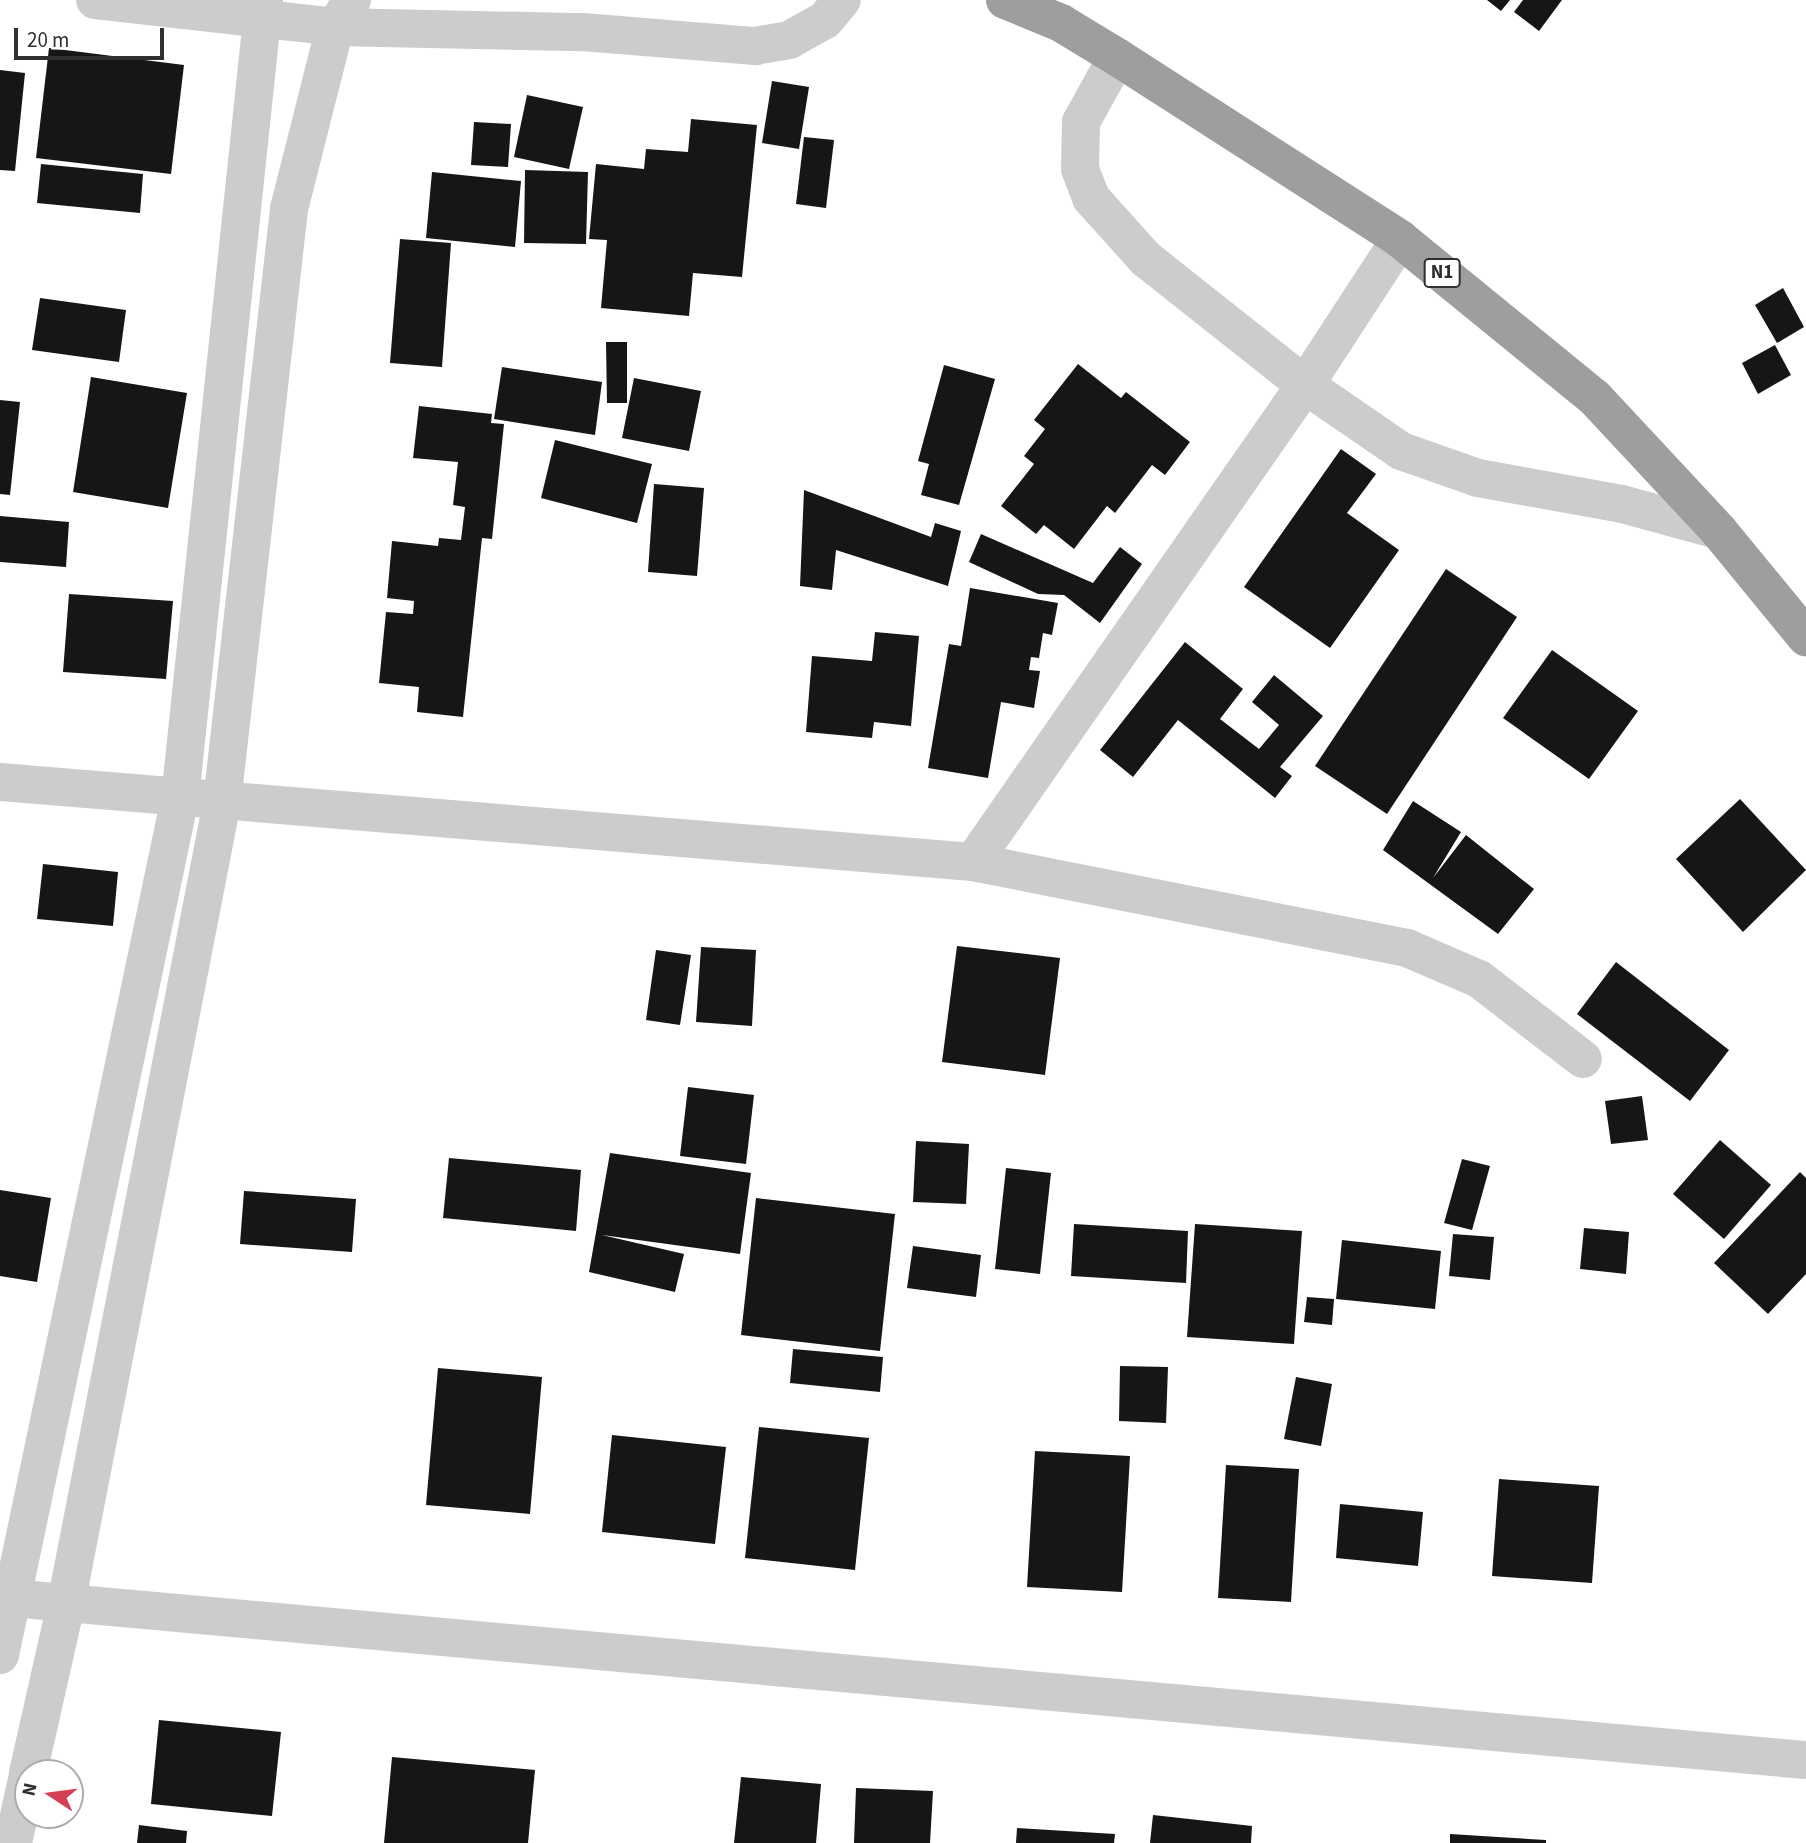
<!DOCTYPE html>
<style>
body{margin:0}
#map{position:relative;width:1806px;height:1843px;overflow:hidden;background:#fff;font-family:"Source Sans 3",sans-serif}
div>[style]{position:absolute}
.building>*{inset:0;background:#161616}
.minor>*{height:38px;margin:-19px;padding:0 19px;transform-origin:19px;border-radius:19px;background:#ccc}
.trunk>*{height:38px;margin:-19px;padding:0 19px;transform-origin:19px;border-radius:19px;background:#9e9e9e}
span{translate:-50% -50%;white-space:nowrap;text-align:center;line-height:1.15;-webkit-text-stroke:7px #fff;paint-order:stroke}
.shield-label span{padding:2px 5px;background:#fff;border:2px solid;border-radius:5px;-webkit-text-stroke-width:0}
.shield-label{font-size:19px;color:#2f2f2f;font-weight:700}
.north{position:absolute;left:14px;top:1759px;width:70px;height:70px;box-sizing:border-box;background:#fff;border:2px solid #acacac;border-radius:50%;rotate:283deg;font-size:19px;font-weight:700;line-height:28px;text-align:center;color:#2f2f2f}
.north::after{content:'';display:block;margin:auto;width:24px;height:32px;background:#d64055;clip-path:polygon(50% 0,100% 100%,50% 72%,0 100%)}
.scale{position:absolute;left:14px;top:28px;width:150px;height:32px;box-sizing:border-box;border:4px solid #2f2f2f;border-top:0;padding-left:9px;font-size:21px;line-height:24px;white-space:nowrap;color:#2f2f2f;-webkit-text-stroke:5px #fff;paint-order:stroke}
</style>
<div id="map">
<div class="building">
<i style="clip-path:polygon(1487px 0,1510px 0,1501px 11px)"></i>
<i style="clip-path:polygon(1523px 0,1562px 0,1539px 31px,1514px 12px)"></i>
<i style="clip-path:polygon(49px 48px,184px 65px,171px 174px,36px 158px)"></i>
<i style="clip-path:polygon(0 70px,25px 73px,15px 171px,0 170px)"></i>
<i style="clip-path:polygon(772px 81px,809px 87px,799px 149px,762px 143px)"></i>
<i style="clip-path:polygon(527px 95px,583px 107px,569px 169px,514px 157px)"></i>
<i style="clip-path:polygon(691px 119px,757px 125px,742px 277px,693px 273px,689px 316px,601px 308px,607px 240px,589px 239px,596px 164px,644px 169px,646px 149px,688px 152px)"></i>
<i style="clip-path:polygon(474px 122px,511px 124px,508px 167px,471px 165px)"></i>
<i style="clip-path:polygon(804px 137px,834px 140px,826px 208px,796px 204px)"></i>
<i style="clip-path:polygon(41px 164px,143px 174px,140px 213px,37px 203px)"></i>
<i style="clip-path:polygon(525px 170px,588px 172px,586px 244px,524px 243px)"></i>
<i style="clip-path:polygon(432px 172px,521px 181px,515px 247px,426px 238px)"></i>
<i style="clip-path:polygon(400px 239px,451px 243px,442px 367px,390px 363px)"></i>
<i style="clip-path:polygon(1783px 288px,1804px 327px,1777px 343px,1755px 305px)"></i>
<i style="clip-path:polygon(40px 298px,126px 310px,119px 362px,32px 350px)"></i>
<i style="clip-path:polygon(606px 342px,627px 342px,627px 403px,607px 403px)"></i>
<i style="clip-path:polygon(1775px 345px,1791px 375px,1758px 394px,1742px 363px)"></i>
<i style="clip-path:polygon(1078px 364px,1121px 398px,1126px 392px,1190px 442px,1165px 475px,1152px 465px,1115px 513px,1107px 506px,1074px 549px,1044px 525px,1036px 534px,1001px 506px,1034px 464px,1024px 456px,1045px 429px,1034px 420px)"></i>
<i style="clip-path:polygon(944px 365px,995px 379px,959px 505px,921px 495px,929px 464px,918px 461px)"></i>
<i style="clip-path:polygon(502px 367px,602px 382px,595px 435px,494px 419px)"></i>
<i style="clip-path:polygon(91px 377px,187px 393px,168px 508px,73px 492px)"></i>
<i style="clip-path:polygon(634px 378px,701px 391px,689px 451px,622px 438px)"></i>
<i style="clip-path:polygon(0 400px,20px 402px,10px 495px,0 494px)"></i>
<i style="clip-path:polygon(419px 406px,492px 414px,491px 423px,504px 424px,492px 539px,482px 538px,463px 717px,417px 712px,419px 687px,379px 683px,386px 612px,413px 614px,414px 601px,387px 598px,392px 541px,438px 546px,439px 538px,461px 540px,465px 507px,453px 505px,458px 462px,413px 458px)"></i>
<i style="clip-path:polygon(555px 440px,652px 464px,637px 523px,541px 498px)"></i>
<i style="clip-path:polygon(1341px 449px,1376px 474px,1347px 513px,1399px 550px,1330px 648px,1244px 587px)"></i>
<i style="clip-path:polygon(654px 484px,704px 488px,697px 576px,648px 572px)"></i>
<i style="clip-path:polygon(804px 490px,931px 537px,935px 523px,961px 531px,948px 586px,836px 550px,832px 590px,800px 586px)"></i>
<i style="clip-path:polygon(0 516px,69px 522px,66px 567px,0 562px)"></i>
<i style="clip-path:polygon(981px 534px,1093px 583px,1120px 547px,1142px 564px,1100px 623px,1064px 595px,1038px 594px,969px 562px)"></i>
<i style="clip-path:polygon(1446px 569px,1517px 617px,1387px 814px,1315px 766px)"></i>
<i style="clip-path:polygon(970px 588px,1058px 603px,1052px 635px,1043px 633px,1039px 658px,1031px 657px,1029px 670px,1040px 671px,1034px 708px,1001px 702px,988px 778px,928px 768px,949px 644px,961px 646px)"></i>
<i style="clip-path:polygon(69px 594px,173px 601px,166px 679px,63px 672px)"></i>
<i style="clip-path:polygon(875px 632px,919px 636px,911px 726px,874px 722px,872px 738px,806px 732px,812px 656px,872px 661px)"></i>
<i style="clip-path:polygon(1185px 642px,1243px 689px,1220px 719px,1259px 749px,1279px 725px,1252px 702px,1274px 675px,1323px 716px,1280px 767px,1292px 776px,1275px 798px,1178px 720px,1133px 777px,1100px 750px)"></i>
<i style="clip-path:polygon(1552px 650px,1638px 711px,1589px 779px,1503px 718px)"></i>
<i style="clip-path:polygon(1740px 799px,1806px 870px,1743px 932px,1676px 859px)"></i>
<i style="clip-path:polygon(1413px 801px,1461px 832px,1433px 878px,1466px 835px,1534px 889px,1498px 934px,1383px 850px)"></i>
<i style="clip-path:polygon(43px 864px,118px 872px,113px 926px,37px 919px)"></i>
<i style="clip-path:polygon(957px 946px,1060px 958px,1045px 1075px,942px 1062px)"></i>
<i style="clip-path:polygon(701px 947px,756px 950px,752px 1026px,696px 1022px)"></i>
<i style="clip-path:polygon(656px 950px,691px 955px,680px 1025px,646px 1020px)"></i>
<i style="clip-path:polygon(1616px 962px,1729px 1050px,1690px 1101px,1577px 1014px)"></i>
<i style="clip-path:polygon(688px 1087px,754px 1095px,746px 1164px,680px 1156px)"></i>
<i style="clip-path:polygon(1642px 1096px,1648px 1140px,1611px 1144px,1605px 1101px)"></i>
<i style="clip-path:polygon(1720px 1140px,1771px 1185px,1724px 1239px,1673px 1194px)"></i>
<i style="clip-path:polygon(916px 1141px,969px 1144px,966px 1204px,913px 1202px)"></i>
<i style="clip-path:polygon(610px 1153px,751px 1173px,740px 1254px,602px 1235px,684px 1254px,675px 1292px,589px 1272px)"></i>
<i style="clip-path:polygon(449px 1158px,581px 1170px,576px 1231px,443px 1218px)"></i>
<i style="clip-path:polygon(1462px 1159px,1490px 1166px,1472px 1230px,1444px 1223px)"></i>
<i style="clip-path:polygon(1006px 1168px,1051px 1173px,1040px 1274px,995px 1269px)"></i>
<i style="clip-path:polygon(1800px 1172px,1806px 1178px,1806px 1274px,1768px 1314px,1714px 1263px)"></i>
<i style="clip-path:polygon(0 1190px,51px 1198px,37px 1282px,0 1276px)"></i>
<i style="clip-path:polygon(244px 1191px,356px 1199px,352px 1252px,240px 1244px)"></i>
<i style="clip-path:polygon(756px 1198px,895px 1214px,880px 1351px,741px 1335px)"></i>
<i style="clip-path:polygon(1074px 1224px,1188px 1231px,1186px 1283px,1071px 1276px)"></i>
<i style="clip-path:polygon(1195px 1224px,1302px 1231px,1294px 1344px,1187px 1337px)"></i>
<i style="clip-path:polygon(1584px 1228px,1629px 1232px,1626px 1274px,1580px 1269px)"></i>
<i style="clip-path:polygon(1453px 1234px,1494px 1237px,1490px 1280px,1449px 1276px)"></i>
<i style="clip-path:polygon(1342px 1240px,1441px 1251px,1435px 1309px,1336px 1299px)"></i>
<i style="clip-path:polygon(913px 1246px,981px 1255px,976px 1297px,907px 1288px)"></i>
<i style="clip-path:polygon(1307px 1297px,1334px 1299px,1332px 1325px,1304px 1322px)"></i>
<i style="clip-path:polygon(793px 1349px,883px 1357px,880px 1392px,790px 1383px)"></i>
<i style="clip-path:polygon(1120px 1366px,1168px 1367px,1166px 1423px,1119px 1421px)"></i>
<i style="clip-path:polygon(438px 1368px,542px 1377px,530px 1514px,426px 1505px)"></i>
<i style="clip-path:polygon(1296px 1377px,1332px 1384px,1321px 1446px,1284px 1439px)"></i>
<i style="clip-path:polygon(759px 1427px,869px 1438px,855px 1570px,745px 1558px)"></i>
<i style="clip-path:polygon(612px 1435px,726px 1447px,715px 1544px,602px 1532px)"></i>
<i style="clip-path:polygon(1035px 1451px,1130px 1456px,1122px 1592px,1027px 1587px)"></i>
<i style="clip-path:polygon(1226px 1465px,1299px 1469px,1291px 1602px,1218px 1598px)"></i>
<i style="clip-path:polygon(1499px 1479px,1599px 1486px,1592px 1583px,1492px 1576px)"></i>
<i style="clip-path:polygon(1340px 1504px,1423px 1512px,1418px 1566px,1336px 1558px)"></i>
<i style="clip-path:polygon(159px 1720px,281px 1732px,272px 1816px,151px 1804px)"></i>
<i style="clip-path:polygon(392px 1757px,535px 1770px,528px 1843px,384px 1843px)"></i>
<i style="clip-path:polygon(741px 1777px,821px 1784px,816px 1843px,734px 1843px)"></i>
<i style="clip-path:polygon(856px 1788px,933px 1791px,930px 1843px,854px 1843px)"></i>
<i style="clip-path:polygon(1153px 1815px,1252px 1826px,1251px 1843px,1150px 1843px)"></i>
<i style="clip-path:polygon(139px 1825px,187px 1831px,186px 1843px,137px 1843px)"></i>
<i style="clip-path:polygon(1017px 1828px,1115px 1834px,1114px 1843px,1016px 1843px)"></i>
<i style="clip-path:polygon(1450px 1834px,1546px 1840px,1546px 1843px,1450px 1843px)"></i>
</div>
<div class="minor">
<i style="left:95px;top:0;width:242px;rotate:6.4deg"></i>
<i style="left:335px;top:27px;width:248px;rotate:1.2deg"></i>
<i style="left:583px;top:32px;width:173px;rotate:4.7deg"></i>
<i style="left:755px;top:46px;width:35px;rotate:-10deg"></i>
<i style="left:789px;top:40px;width:41px;rotate:-29.1deg"></i>
<i style="left:825px;top:20px;width:26px;rotate:-50deg"></i>
<i style="left:1117px;top:57px;width:74px;rotate:119deg"></i>
<i style="left:1081px;top:122px;width:47px;rotate:91.2deg"></i>
<i style="left:1080px;top:169px;width:31px;rotate:69deg"></i>
<i style="left:1091px;top:198px;width:82px;rotate:48deg"></i>
<i style="left:1146px;top:259px;width:203px;rotate:38.4deg"></i>
<i style="left:1305px;top:385px;width:116px;rotate:34.5deg"></i>
<i style="left:1401px;top:451px;width:82px;rotate:19.3deg"></i>
<i style="left:1478px;top:478px;width:146px;rotate:10.2deg"></i>
<i style="left:1622px;top:504px;width:99px;rotate:15.2deg"></i>
<i style="left:0;top:782px;width:976px;rotate:4.7deg"></i>
<i style="left:973px;top:862px;width:442px;rotate:11.2deg"></i>
<i style="left:1407px;top:948px;width:78px;rotate:23.3deg"></i>
<i style="left:1479px;top:979px;width:131px;rotate:37.6deg"></i>
<i style="left:973px;top:862px;width:581px;rotate:-55.16deg"></i>
<i style="left:1305px;top:385px;width:174px;rotate:-56.9deg"></i>
<i style="left:0;top:1597px;width:1813px;rotate:5.16deg"></i>
<i style="left:0;top:1655px;width:876px;rotate:-78.14deg"></i>
<i style="left:180px;top:798px;width:802px;rotate:-83.99deg"></i>
<i style="left:28px;top:1773px;width:173px;rotate:-77.3deg"></i>
<i style="left:66px;top:1604px;width:817px;rotate:-78.99deg"></i>
<i style="left:222px;top:802px;width:597px;rotate:-83.55deg"></i>
<i style="left:289px;top:209px;width:188px;rotate:-75.8deg"></i>
<i style="left:335px;top:27px;width:32px;rotate:-58deg"></i>
<i style="left:13px;top:1843px;width:70px;rotate:-77.6deg"></i>
</div>
<div class="trunk">
<i style="left:1005px;top:0;width:61px;rotate:22.3deg"></i>
<i style="left:1061px;top:23px;width:66px;rotate:31.3deg"></i>
<i style="left:1117px;top:57px;width:336px;rotate:32.7deg"></i>
<i style="left:1400px;top:239px;width:250px;rotate:39.2deg"></i>
<i style="left:1594px;top:397px;width:182px;rotate:47deg"></i>
<i style="left:1718px;top:530px;width:139px;rotate:50.6deg"></i>
</div>
<div class="shield-label">
<span style="left:1442px;top:273px">N1</span>
</div>
<div class="north">N</div>
<div class="scale">20 m</div>
</div>
